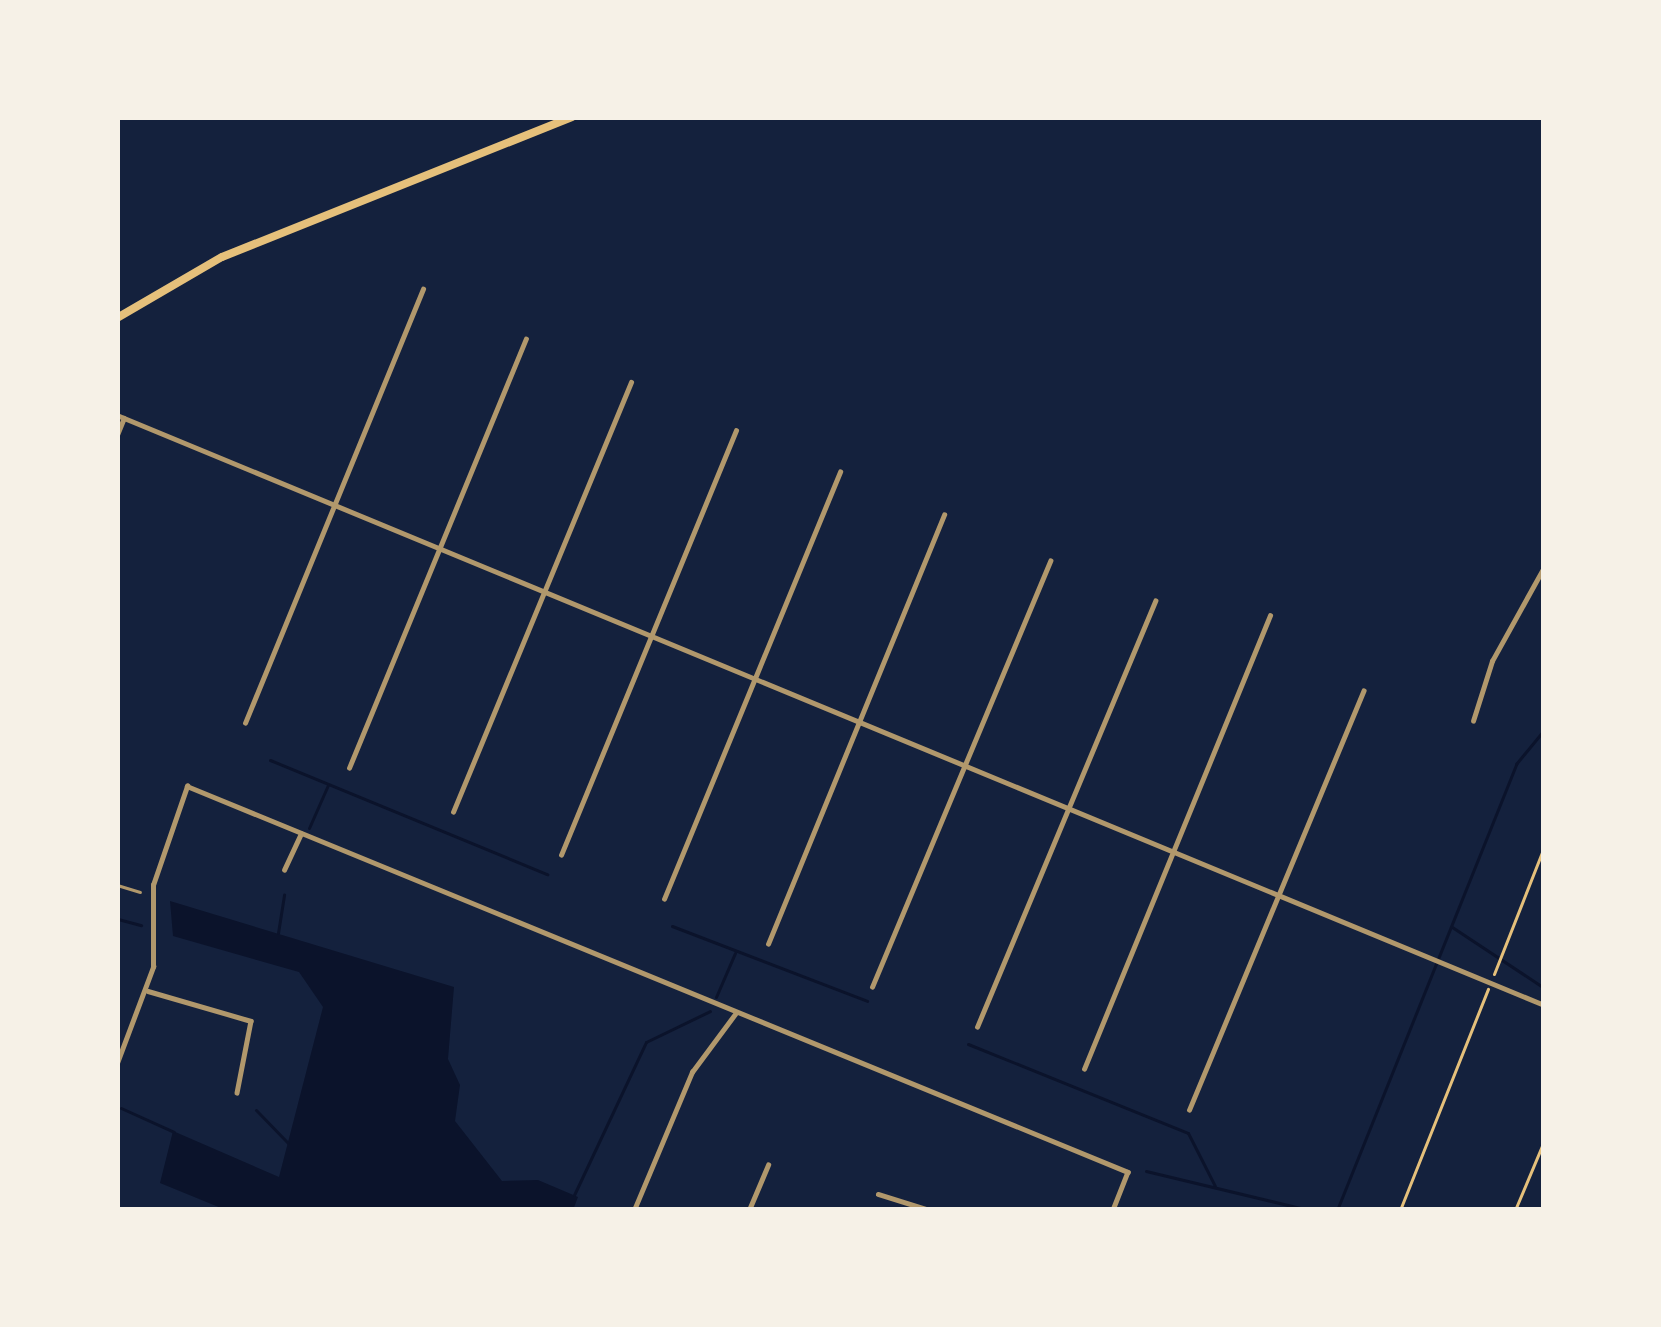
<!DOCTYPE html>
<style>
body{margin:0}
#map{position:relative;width:1661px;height:1327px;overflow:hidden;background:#14213d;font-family:"Fira Sans Condensed",sans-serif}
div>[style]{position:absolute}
.water>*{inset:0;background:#0b132b}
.stream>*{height:3px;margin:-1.5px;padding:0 1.5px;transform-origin:1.5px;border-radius:1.5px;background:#0b132b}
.path>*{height:3px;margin:-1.5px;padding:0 1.5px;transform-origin:1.5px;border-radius:1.5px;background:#e5c07b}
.service>*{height:3px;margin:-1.5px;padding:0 1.5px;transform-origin:1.5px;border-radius:1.5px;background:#b1986c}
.minor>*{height:4.5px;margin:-2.25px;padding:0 2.25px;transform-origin:2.25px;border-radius:2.25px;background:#b1986c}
.secondary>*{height:8px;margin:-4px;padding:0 4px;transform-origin:4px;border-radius:4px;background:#e5c07b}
span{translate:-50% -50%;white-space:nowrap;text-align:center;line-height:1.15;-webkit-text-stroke:12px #f6f1e7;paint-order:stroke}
.frame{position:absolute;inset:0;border:120px solid #f6f1e7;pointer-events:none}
</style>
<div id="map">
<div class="water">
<i style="clip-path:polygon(170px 901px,454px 987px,448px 1059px,460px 1085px,455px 1121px,502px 1181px,538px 1180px,578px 1197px,573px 1210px,226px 1210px,160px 1183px,173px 1131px,279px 1177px,323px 1007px,299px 972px,173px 936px)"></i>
</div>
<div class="stream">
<i style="left:270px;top:760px;width:300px;rotate:22.4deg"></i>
<i style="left:309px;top:828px;width:47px;rotate:-66.2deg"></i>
<i style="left:118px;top:919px;width:24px;rotate:15deg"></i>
<i style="left:672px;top:926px;width:209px;rotate:21deg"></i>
<i style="left:1452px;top:927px;width:110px;rotate:33.5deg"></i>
<i style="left:278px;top:933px;width:39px;rotate:-81deg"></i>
<i style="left:716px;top:997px;width:48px;rotate:-66.6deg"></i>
<i style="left:968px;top:1044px;width:237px;rotate:22deg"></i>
<i style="left:1188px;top:1133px;width:59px;rotate:63deg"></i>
<i style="left:121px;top:1108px;width:58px;rotate:24.4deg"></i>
<i style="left:256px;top:1110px;width:46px;rotate:45.9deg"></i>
<i style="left:1146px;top:1171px;width:167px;rotate:13.5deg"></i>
<i style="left:574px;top:1195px;width:169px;rotate:-64.8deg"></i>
<i style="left:646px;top:1042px;width:71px;rotate:-25.8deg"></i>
<i style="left:1337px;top:1210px;width:481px;rotate:-68.1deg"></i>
<i style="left:1516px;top:764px;width:44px;rotate:-50.5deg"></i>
</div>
<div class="path">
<i style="left:1494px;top:974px;width:136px;rotate:-68.5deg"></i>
<i style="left:1400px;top:1210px;width:238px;rotate:-68.3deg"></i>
<i style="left:1515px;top:1210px;width:75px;rotate:-67.2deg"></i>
</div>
<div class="service">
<i style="left:117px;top:885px;width:24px;rotate:17deg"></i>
</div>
<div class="minor">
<i style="left:117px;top:415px;width:1544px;rotate:22.46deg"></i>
<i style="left:117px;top:435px;width:18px;rotate:-68deg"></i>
<i style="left:1473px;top:721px;width:63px;rotate:-72.4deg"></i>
<i style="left:1492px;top:661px;width:107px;rotate:-61deg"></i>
<i style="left:245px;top:723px;width:469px;rotate:-67.7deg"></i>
<i style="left:349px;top:768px;width:464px;rotate:-67.6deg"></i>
<i style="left:453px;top:812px;width:465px;rotate:-67.5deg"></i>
<i style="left:561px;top:855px;width:459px;rotate:-67.6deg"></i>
<i style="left:284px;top:870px;width:40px;rotate:-65deg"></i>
<i style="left:664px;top:899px;width:462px;rotate:-67.6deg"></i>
<i style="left:768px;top:944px;width:464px;rotate:-67.7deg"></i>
<i style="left:872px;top:987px;width:462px;rotate:-67.3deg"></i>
<i style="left:148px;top:991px;width:107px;rotate:16.2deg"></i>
<i style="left:251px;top:1021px;width:73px;rotate:101deg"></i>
<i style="left:977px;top:1027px;width:462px;rotate:-67.3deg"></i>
<i style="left:117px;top:1063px;width:103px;rotate:-69.4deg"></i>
<i style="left:153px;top:967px;width:82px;rotate:-90deg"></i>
<i style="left:153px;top:885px;width:105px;rotate:-71deg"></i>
<i style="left:187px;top:786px;width:1017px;rotate:22.3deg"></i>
<i style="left:1128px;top:1172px;width:41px;rotate:111.5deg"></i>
<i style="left:1084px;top:1069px;width:490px;rotate:-67.7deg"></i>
<i style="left:1189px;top:1110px;width:454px;rotate:-67.4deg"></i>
<i style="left:878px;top:1194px;width:53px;rotate:17.4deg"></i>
<i style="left:634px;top:1210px;width:150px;rotate:-67.2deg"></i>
<i style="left:692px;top:1072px;width:72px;rotate:-53.4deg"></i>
<i style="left:749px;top:1210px;width:49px;rotate:-67.1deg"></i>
</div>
<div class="secondary">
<i style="left:117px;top:318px;width:121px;rotate:-30.2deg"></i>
<i style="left:222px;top:257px;width:377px;rotate:-21.8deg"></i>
</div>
<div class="frame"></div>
</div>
